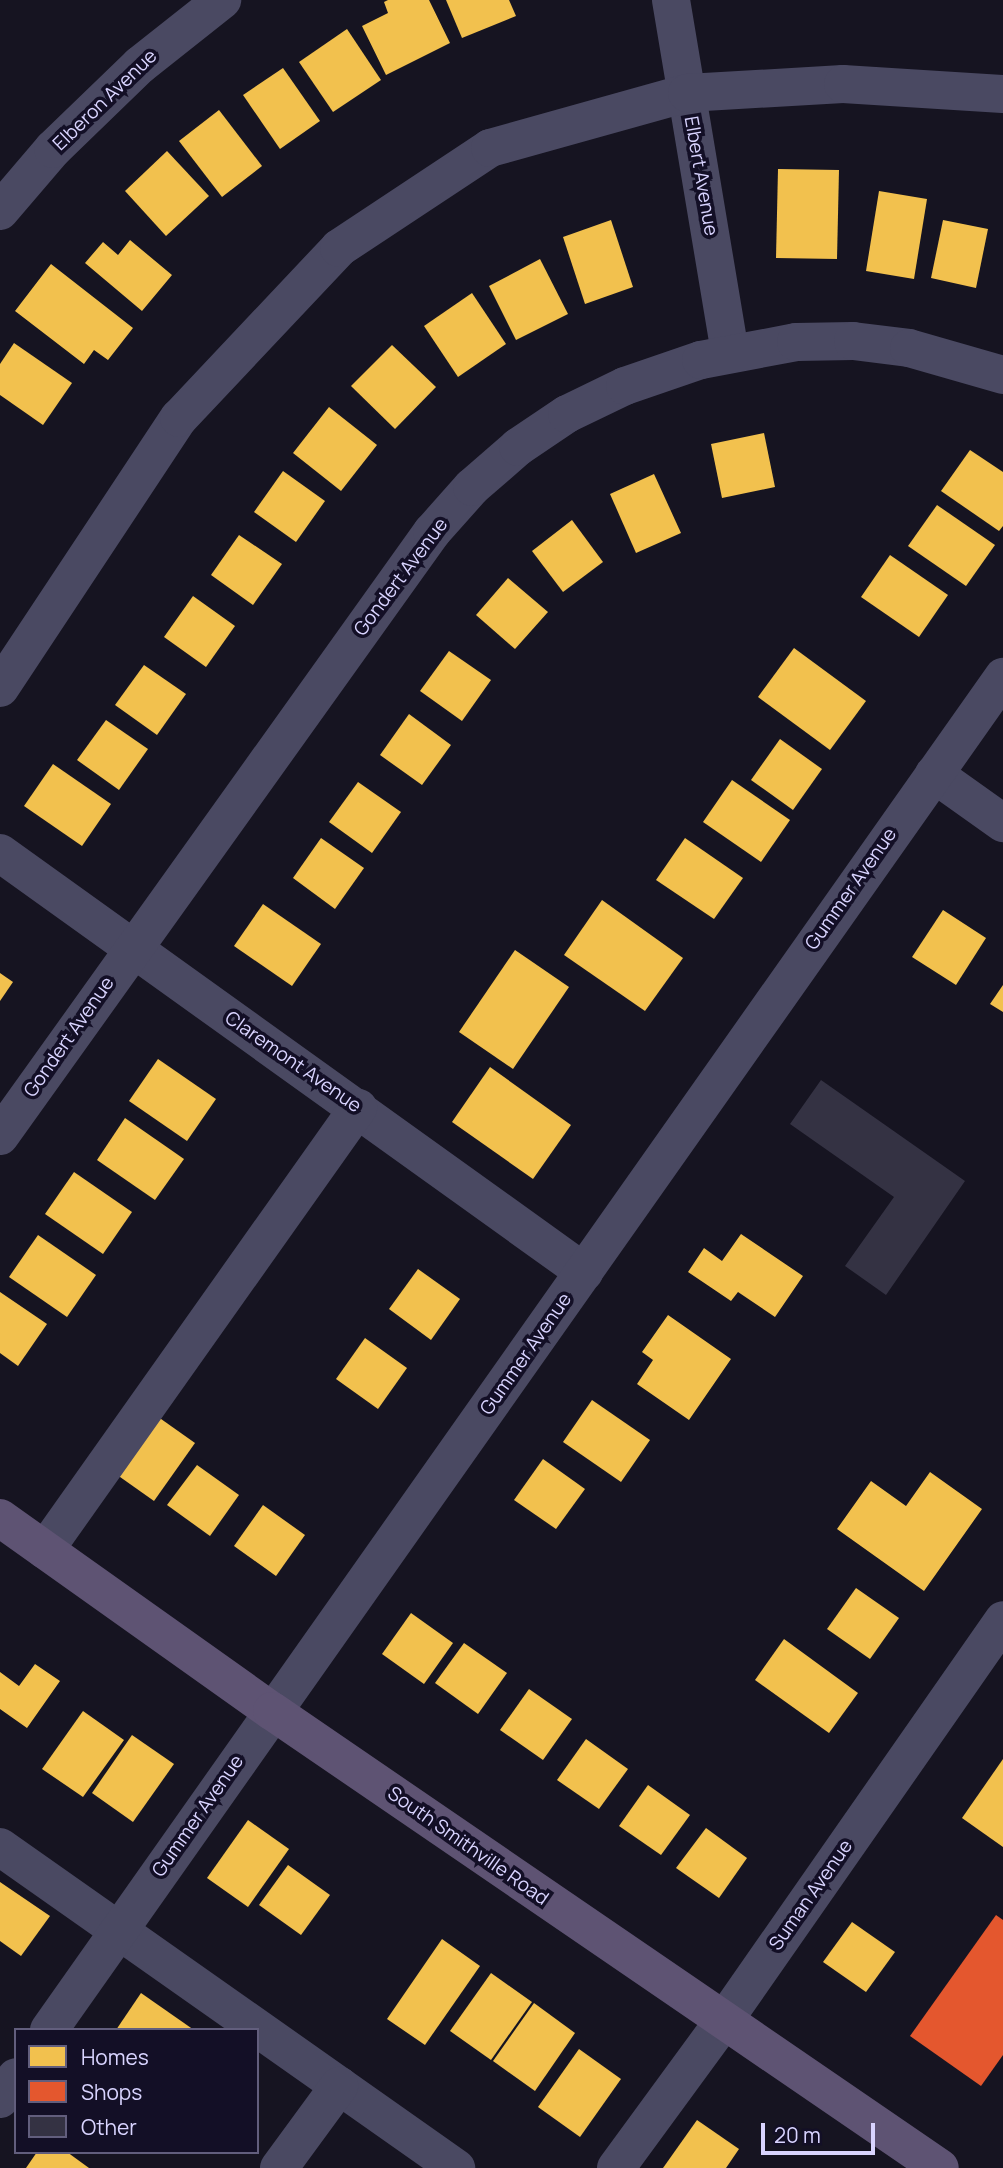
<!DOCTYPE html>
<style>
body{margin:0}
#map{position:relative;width:1003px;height:2168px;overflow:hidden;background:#161421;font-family:Manrope,sans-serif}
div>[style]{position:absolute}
.homes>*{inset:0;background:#f2c14e}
.shops>*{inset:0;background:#e4572e}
.building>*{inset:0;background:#343243}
.minor>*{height:38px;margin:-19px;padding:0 19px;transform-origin:19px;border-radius:19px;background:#4a4962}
.major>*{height:38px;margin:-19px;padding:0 19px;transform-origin:19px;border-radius:19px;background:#5e5373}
span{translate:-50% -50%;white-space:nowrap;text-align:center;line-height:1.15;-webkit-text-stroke:7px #130f26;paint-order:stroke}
.street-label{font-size:19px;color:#d9d4ff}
.legend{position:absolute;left:14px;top:2028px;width:245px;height:126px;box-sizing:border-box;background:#130f26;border:2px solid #625e7d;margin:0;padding:9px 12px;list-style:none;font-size:21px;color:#d9d4ff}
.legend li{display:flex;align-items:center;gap:14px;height:35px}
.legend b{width:35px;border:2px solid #625e7d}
.scale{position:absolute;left:761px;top:2123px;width:114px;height:32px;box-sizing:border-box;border:4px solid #d9d4ff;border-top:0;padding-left:9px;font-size:21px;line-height:24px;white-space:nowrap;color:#d9d4ff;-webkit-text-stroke:5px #130f26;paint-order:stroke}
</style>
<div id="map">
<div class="homes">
<i style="clip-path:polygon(388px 0,429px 0,450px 43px,386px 75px,362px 26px,388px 13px,384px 2px)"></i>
<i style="clip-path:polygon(446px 0,509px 0,516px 16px,462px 38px)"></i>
<i style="clip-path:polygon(347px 29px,381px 80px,333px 112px,299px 62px)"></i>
<i style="clip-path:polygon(283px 68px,320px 121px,280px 149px,243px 95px)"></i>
<i style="clip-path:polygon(219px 110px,262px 166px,222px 197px,179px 141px)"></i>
<i style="clip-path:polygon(167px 151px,209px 196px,166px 236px,125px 191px)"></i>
<i style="clip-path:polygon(778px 169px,839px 170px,837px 259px,776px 258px)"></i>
<i style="clip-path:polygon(879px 191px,927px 199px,914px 279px,866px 271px)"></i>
<i style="clip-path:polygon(611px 220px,633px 287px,585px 304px,563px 237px)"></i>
<i style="clip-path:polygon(943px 220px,988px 229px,976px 288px,931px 278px)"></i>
<i style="clip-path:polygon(130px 240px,172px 275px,142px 311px,85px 263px,103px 242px,118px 255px)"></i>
<i style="clip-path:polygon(540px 259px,568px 314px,516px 340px,489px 286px)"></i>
<i style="clip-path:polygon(51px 264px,133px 328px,108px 360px,94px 350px,84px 364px,15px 311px)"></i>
<i style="clip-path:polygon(472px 293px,506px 344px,458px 377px,424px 326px)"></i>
<i style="clip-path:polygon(14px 343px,72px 383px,43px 425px,0 395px,0 364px)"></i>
<i style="clip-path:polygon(392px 345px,436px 387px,395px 429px,351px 386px)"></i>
<i style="clip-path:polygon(329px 407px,377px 445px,341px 491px,293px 453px)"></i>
<i style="clip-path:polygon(764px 433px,775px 487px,722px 498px,711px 444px)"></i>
<i style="clip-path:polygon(970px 450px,1003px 472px,1003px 526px,999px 531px,941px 491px)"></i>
<i style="clip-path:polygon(283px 471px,325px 501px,296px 542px,254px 512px)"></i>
<i style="clip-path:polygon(654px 474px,681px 533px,636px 553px,610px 494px)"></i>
<i style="clip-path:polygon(937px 505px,995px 545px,966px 586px,908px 546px)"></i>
<i style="clip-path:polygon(572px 520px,603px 562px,563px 592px,532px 551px)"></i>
<i style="clip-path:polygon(239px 535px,282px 564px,253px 605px,211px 575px)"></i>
<i style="clip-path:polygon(890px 555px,948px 595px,919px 637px,861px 597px)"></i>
<i style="clip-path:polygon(508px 578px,548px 612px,515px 649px,476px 615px)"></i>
<i style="clip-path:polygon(193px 596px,235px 626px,206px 667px,164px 637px)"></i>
<i style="clip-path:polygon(794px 648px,866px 701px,830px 750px,758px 697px)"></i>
<i style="clip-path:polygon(449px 651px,491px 680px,462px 721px,420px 691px)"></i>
<i style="clip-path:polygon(144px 665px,186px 694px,157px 735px,115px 705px)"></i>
<i style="clip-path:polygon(409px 714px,451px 745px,422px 785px,380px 755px)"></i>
<i style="clip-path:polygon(106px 720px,148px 749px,119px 790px,77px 760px)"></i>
<i style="clip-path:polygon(780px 739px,822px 769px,793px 810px,751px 780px)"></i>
<i style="clip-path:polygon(53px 764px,111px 804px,82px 846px,24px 806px)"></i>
<i style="clip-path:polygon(732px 780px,790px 820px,761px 862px,703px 822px)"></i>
<i style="clip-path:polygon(358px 782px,401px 812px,372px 853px,329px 822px)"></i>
<i style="clip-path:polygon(321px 838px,364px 868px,335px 909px,293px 878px)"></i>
<i style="clip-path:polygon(685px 838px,743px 878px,714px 919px,656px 880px)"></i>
<i style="clip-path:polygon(602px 900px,683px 958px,645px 1011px,564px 955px)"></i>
<i style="clip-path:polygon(263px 904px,321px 944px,292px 986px,234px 946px)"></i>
<i style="clip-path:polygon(943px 910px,986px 938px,956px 985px,912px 957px)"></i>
<i style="clip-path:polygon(515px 950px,569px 987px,513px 1069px,459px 1032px)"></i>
<i style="clip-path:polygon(0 973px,13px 982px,0 1001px)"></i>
<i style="clip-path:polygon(1003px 985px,1003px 1012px,990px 1004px)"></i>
<i style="clip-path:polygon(158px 1059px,216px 1099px,187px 1141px,129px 1101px)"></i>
<i style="clip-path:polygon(490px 1067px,571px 1125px,533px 1179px,452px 1122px)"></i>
<i style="clip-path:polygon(125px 1118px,184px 1159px,155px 1200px,97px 1160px)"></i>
<i style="clip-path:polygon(74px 1172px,132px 1212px,103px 1254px,45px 1214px)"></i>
<i style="clip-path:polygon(741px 1234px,803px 1276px,775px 1317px,738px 1292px,731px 1301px,688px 1272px,704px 1248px,722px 1261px)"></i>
<i style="clip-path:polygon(38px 1235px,96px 1275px,67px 1317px,9px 1277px)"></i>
<i style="clip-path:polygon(418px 1269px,460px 1299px,431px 1340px,389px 1309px)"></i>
<i style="clip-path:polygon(0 1292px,47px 1324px,18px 1366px,0 1353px)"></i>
<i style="clip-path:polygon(668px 1315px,731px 1359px,689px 1420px,637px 1384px,653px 1360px,642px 1352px)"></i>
<i style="clip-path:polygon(365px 1338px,407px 1368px,378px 1409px,336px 1379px)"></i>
<i style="clip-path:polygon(592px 1400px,650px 1440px,621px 1482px,563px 1442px)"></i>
<i style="clip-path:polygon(154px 1414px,195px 1443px,154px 1501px,113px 1472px)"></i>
<i style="clip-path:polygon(543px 1459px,585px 1489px,556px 1529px,514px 1500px)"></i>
<i style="clip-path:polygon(197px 1465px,239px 1495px,210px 1536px,167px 1505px)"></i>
<i style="clip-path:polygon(930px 1472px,982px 1509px,924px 1591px,837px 1529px,871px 1481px,906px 1506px)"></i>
<i style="clip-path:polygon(263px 1505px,305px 1535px,276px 1576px,234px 1546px)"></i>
<i style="clip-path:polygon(856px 1588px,899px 1618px,870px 1659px,827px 1629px)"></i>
<i style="clip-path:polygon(411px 1613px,453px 1643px,424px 1684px,382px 1654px)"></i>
<i style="clip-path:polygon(784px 1639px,858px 1693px,829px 1733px,755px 1680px)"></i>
<i style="clip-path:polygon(464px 1643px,507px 1673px,478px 1714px,435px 1683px)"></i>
<i style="clip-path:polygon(35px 1664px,60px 1681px,27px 1728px,0 1709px,0 1672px,19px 1686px)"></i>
<i style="clip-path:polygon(529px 1689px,572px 1719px,543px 1760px,500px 1730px)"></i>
<i style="clip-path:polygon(83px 1711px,124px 1740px,83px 1797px,42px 1769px)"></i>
<i style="clip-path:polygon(132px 1735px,174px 1764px,133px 1822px,92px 1793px)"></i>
<i style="clip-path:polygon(586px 1739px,628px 1769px,599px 1809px,557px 1780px)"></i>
<i style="clip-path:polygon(1003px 1759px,1003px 1847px,962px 1818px)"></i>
<i style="clip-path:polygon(648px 1785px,690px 1815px,661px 1855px,619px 1826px)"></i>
<i style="clip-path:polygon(248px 1820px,289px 1849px,248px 1907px,207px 1878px)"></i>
<i style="clip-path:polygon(706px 1828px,747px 1858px,719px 1898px,676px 1868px)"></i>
<i style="clip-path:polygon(288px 1865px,330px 1895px,301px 1935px,259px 1905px)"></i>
<i style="clip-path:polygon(0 1882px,50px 1916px,21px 1956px,0 1941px)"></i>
<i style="clip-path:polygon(852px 1922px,895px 1952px,866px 1992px,823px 1962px)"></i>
<i style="clip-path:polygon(442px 1939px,480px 1966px,425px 2045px,387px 2019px)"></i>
<i style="clip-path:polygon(491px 1973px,532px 2002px,491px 2060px,450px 2031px)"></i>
<i style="clip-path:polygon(141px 1993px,194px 2030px,116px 2030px)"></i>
<i style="clip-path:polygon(534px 2003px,575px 2033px,535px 2091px,493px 2061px)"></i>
<i style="clip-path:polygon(579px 2049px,621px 2079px,580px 2137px,538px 2107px)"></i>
<i style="clip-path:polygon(697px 2120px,739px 2149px,726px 2168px,663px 2168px)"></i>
<i style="clip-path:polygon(37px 2152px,67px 2152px,89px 2168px,26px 2168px)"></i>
</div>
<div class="shops">
<i style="clip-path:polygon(996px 1915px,1003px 1920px,1003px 2055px,981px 2086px,910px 2036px)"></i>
</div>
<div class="building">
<i style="clip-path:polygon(821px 1080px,965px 1181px,886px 1295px,845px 1266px,894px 1197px,790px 1124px)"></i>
</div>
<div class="minor">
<i style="left:671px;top:0;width:358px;rotate:80.5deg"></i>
<i style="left:0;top:211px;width:82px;rotate:-49.5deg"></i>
<i style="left:53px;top:149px;width:121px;rotate:-44deg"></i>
<i style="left:140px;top:65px;width:105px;rotate:-38.4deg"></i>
<i style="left:0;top:688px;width:324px;rotate:-56.5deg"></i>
<i style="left:179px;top:418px;width:233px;rotate:-46.7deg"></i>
<i style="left:339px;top:248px;width:181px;rotate:-33.5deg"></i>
<i style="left:490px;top:148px;width:205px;rotate:-15.6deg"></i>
<i style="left:687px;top:93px;width:156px;rotate:-3.3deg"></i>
<i style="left:843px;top:84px;width:160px;rotate:3.6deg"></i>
<i style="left:934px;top:774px;width:85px;rotate:35.4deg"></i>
<i style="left:0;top:853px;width:719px;rotate:35.66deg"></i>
<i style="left:0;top:1136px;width:743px;rotate:-54.43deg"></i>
<i style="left:432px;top:532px;width:60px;rotate:-48.4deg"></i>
<i style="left:472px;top:487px;width:61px;rotate:-41deg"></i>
<i style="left:518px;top:447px;width:59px;rotate:-34deg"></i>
<i style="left:567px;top:414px;width:64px;rotate:-25.8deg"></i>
<i style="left:625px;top:386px;width:80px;rotate:-18.9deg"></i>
<i style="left:701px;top:360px;width:97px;rotate:-10.7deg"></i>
<i style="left:796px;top:342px;width:57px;rotate:-1deg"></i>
<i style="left:853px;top:341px;width:56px;rotate:7.1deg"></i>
<i style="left:909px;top:348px;width:98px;rotate:16deg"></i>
<i style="left:45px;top:1550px;width:542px;rotate:-54.7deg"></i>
<i style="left:0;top:1847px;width:558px;rotate:35.14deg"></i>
<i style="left:49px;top:2030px;width:1656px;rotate:-54.81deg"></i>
<i style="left:0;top:2099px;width:27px;rotate:-54deg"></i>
<i style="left:279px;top:2168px;width:102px;rotate:-53.8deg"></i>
<i style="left:616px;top:2168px;width:181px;rotate:-53.8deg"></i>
<i style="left:723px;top:2022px;width:490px;rotate:-55.1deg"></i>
</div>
<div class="major">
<i style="left:0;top:1518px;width:334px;rotate:35.4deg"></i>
<i style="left:272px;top:1711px;width:809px;rotate:34.38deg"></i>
</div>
<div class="street-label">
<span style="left:105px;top:100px;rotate:-44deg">Elberon Avenue</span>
<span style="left:701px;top:176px;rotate:80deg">Elbert Avenue</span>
<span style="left:401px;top:577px;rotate:-53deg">Gondert Avenue</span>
<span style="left:851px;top:889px;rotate:-55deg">Gummer Avenue</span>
<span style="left:69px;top:1037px;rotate:-55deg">Gondert Avenue</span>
<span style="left:293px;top:1062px;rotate:35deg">Claremont Avenue</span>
<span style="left:526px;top:1354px;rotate:-55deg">Gummer Avenue</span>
<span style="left:198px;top:1816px;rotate:-55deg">Gummer Avenue</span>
<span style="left:468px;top:1846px;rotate:35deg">South Smithville Road</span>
<span style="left:811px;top:1895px;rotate:-55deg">Suman Avenue</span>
</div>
<ul class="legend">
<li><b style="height:19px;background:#f2c14e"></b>Homes</li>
<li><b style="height:19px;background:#e4572e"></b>Shops</li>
<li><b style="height:19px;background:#343243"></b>Other</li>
</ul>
<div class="scale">20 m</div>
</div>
